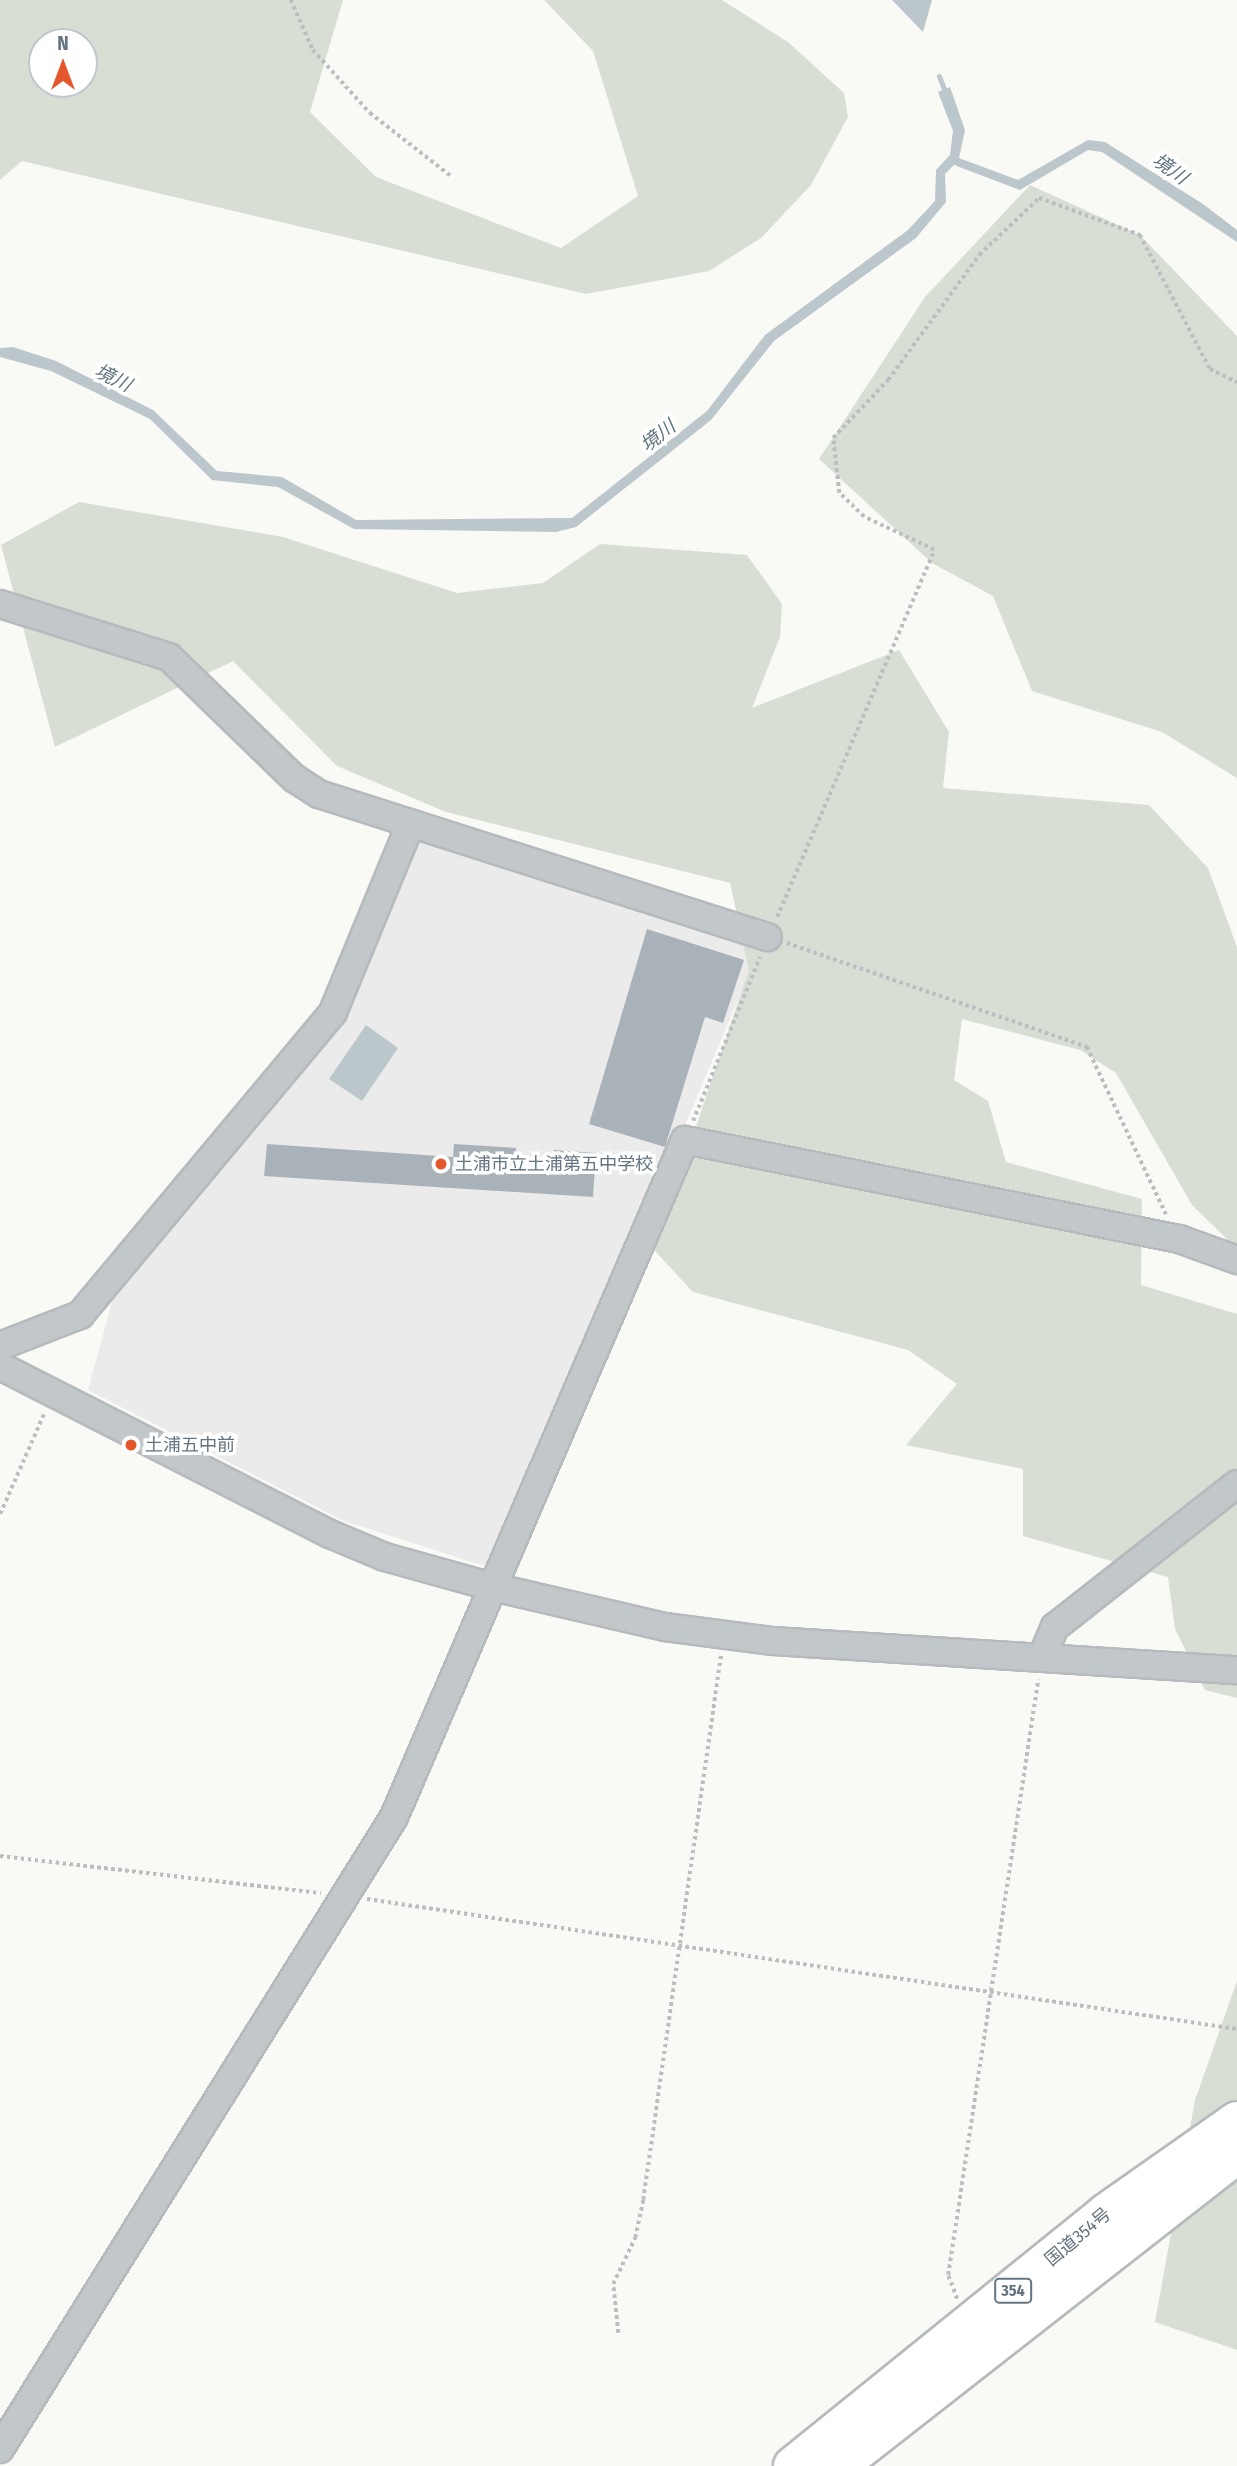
<!DOCTYPE html>
<meta charset="utf-8">
<style>
body{margin:0}
#map{position:relative;width:1237px;height:2466px;overflow:hidden;background:#f9f9f6;font-family:"Fira Sans Condensed","Noto Sans JP",sans-serif}
div>[style]{position:absolute}
.built>*{inset:0;background:#eaebea}
.green>*{inset:0;background:#d9ded5}
.water>*{inset:0;background:#bbc7cb}
.stream>*{height:5px;margin:-2.5px;padding:0 2.5px;transform-origin:2.5px;border-radius:2.5px;background:#bbc7cb}
.building>*{inset:0;background:#a9b2b8}
.path>*{height:3.5px;margin-top:-1.75px;transform-origin:0;background:repeating-linear-gradient(90deg,#babec1 0 3.5px,transparent 0 7px)}
.roads{filter:drop-shadow(2px 0 #b6babd) drop-shadow(-2px 0 #b6babd) drop-shadow(0 2px #b6babd) drop-shadow(0 -2px #b6babd)}
.minor>*{height:26px;margin:-13px;padding:0 13px;transform-origin:13px;border-radius:13px;background:#c2c7ca}
.highway>*{height:38px;margin:-19px;padding:0 19px;transform-origin:19px;border-radius:19px;background:#fff}
.dots>*{width:19px;height:19px;translate:-50% -50%;box-sizing:border-box;border:4px solid #fff;border-radius:50%}
span{translate:-50% -50%;white-space:nowrap;text-align:center;line-height:1.15;-webkit-text-stroke:7px #fff;paint-order:stroke}
.shield-label span{padding:2px 5px;background:#fff;border:2px solid;border-radius:5px;-webkit-text-stroke-width:0}
.shield-label{font-size:16px;color:#647481;font-weight:700}
.poi-label{font-size:18px;color:#647481}
.left{translate:0 -50%;text-align:left}
.street-label{font-size:18px;color:#647481}
.water-label{font-size:19px;color:#5e747c;font-style:italic}
.north{position:absolute;left:28px;top:28px;width:70px;height:70px;box-sizing:border-box;background:#fff;border:2px solid #c1c7cd;border-radius:50%;rotate:0deg;font-size:19px;font-weight:700;line-height:28px;text-align:center;color:#647481}
.north::after{content:'';display:block;margin:auto;width:24px;height:32px;background:#e4562c;clip-path:polygon(50% 0,100% 100%,50% 72%,0 100%)}
</style>
<div id="map">
<div class="built">
<i style="clip-path:polygon(418px 837px,757px 941px,757px 955px,497px 1570px,344px 1521px,88px 1390px,118px 1280px,310px 1049px)"></i>
</div>
<div class="green">
<i style="clip-path:polygon(evenodd,0 0,343px 0,310px 112px,376px 177px,561px 248px,638px 196px,593px 51px,544px 0,722px 0,788px 42px,844px 93px,848px 117px,811px 185px,761px 238px,709px 271px,586px 294px,22px 161px,0 180px,0 0,42px 42px,84px 42px,84px 84px,42px 84px,42px 42px)"></i>
<i style="clip-path:polygon(1030px 185px,1140px 235px,1237px 336px,1237px 778px,1162px 732px,1032px 691px,993px 596px,932px 563px,819px 459px,925px 297px)"></i>
<i style="clip-path:polygon(79px 502px,283px 537px,457px 593px,543px 583px,600px 544px,747px 555px,782px 604px,780px 637px,752px 708px,899px 650px,949px 732px,943px 788px,1149px 805px,1208px 868px,1237px 947px,1237px 1249px,1192px 1205px,1116px 1073px,1080px 1050px,962px 1019px,954px 1080px,988px 1101px,1006px 1162px,1142px 1199px,1141px 1285px,1237px 1314px,1237px 1698px,1205px 1690px,1175px 1629px,1168px 1577px,1023px 1536px,1023px 1469px,906px 1445px,957px 1384px,908px 1350px,693px 1292px,654px 1250px,749px 970px,730px 883px,446px 812px,337px 766px,233px 661px,55px 747px,1px 545px)"></i>
<i style="clip-path:polygon(1237px 1981px,1237px 2350px,1155px 2322px,1195px 2100px)"></i>
</div>
<div class="water">
<i style="clip-path:polygon(892px 0,932px 0,923px 32px)"></i>
<i style="clip-path:polygon(950px 87px,965px 130px,959px 158px,1018px 180px,1088px 140px,1105px 142px,1203px 204px,1237px 230px,1237px 242px,1102px 152px,1088px 150px,1020px 190px,954px 165px,945px 174px,946px 202px,916px 238px,774px 341px,711px 420px,576px 527px,556px 532px,354px 529px,278px 487px,212px 480px,150px 419px,51px 371px,0 357px,0 348px,13px 347px,56px 361px,153px 410px,217px 471px,282px 477px,356px 520px,572px 518px,707px 411px,765px 335px,908px 230px,935px 201px,936px 170px,950px 155px,953px 131px,938px 92px)"></i>
<i style="clip-path:polygon(366px 1025px,398px 1048px,362px 1101px,329px 1079px)"></i>
</div>
<div class="stream">
<i style="left:939px;top:76px;width:19px;rotate:69deg"></i>
</div>
<div class="building">
<i style="clip-path:polygon(647px 929px,744px 960px,723px 1023px,705px 1017px,665px 1147px,589px 1124px)"></i>
<i style="clip-path:polygon(267px 1144px,453px 1157px,454px 1144px,516px 1148px,515px 1163px,553px 1165px,554px 1150px,596px 1153px,593px 1197px,264px 1176px)"></i>
</div>
<div class="path">
<i style="left:291px;top:0;width:55px;rotate:66.3deg"></i>
<i style="left:313px;top:50px;width:85px;rotate:47.9deg"></i>
<i style="left:370px;top:113px;width:103px;rotate:37.9deg"></i>
<i style="left:777px;top:917px;width:399px;rotate:-66.8deg"></i>
<i style="left:934px;top:550px;width:77px;rotate:-154.8deg"></i>
<i style="left:864px;top:517px;width:35px;rotate:-136deg"></i>
<i style="left:839px;top:493px;width:55px;rotate:-96.2deg"></i>
<i style="left:833px;top:438px;width:80px;rotate:-46.5deg"></i>
<i style="left:888px;top:380px;width:155px;rotate:-53.9deg"></i>
<i style="left:979px;top:255px;width:83px;rotate:-43.5deg"></i>
<i style="left:1039px;top:198px;width:108px;rotate:20.1deg"></i>
<i style="left:1140px;top:235px;width:151px;rotate:62.4deg"></i>
<i style="left:1210px;top:369px;width:30px;rotate:26deg"></i>
<i style="left:787px;top:943px;width:318px;rotate:19.1deg"></i>
<i style="left:1087px;top:1047px;width:185px;rotate:64.7deg"></i>
<i style="left:693px;top:1121px;width:177px;rotate:-67.8deg"></i>
<i style="left:0;top:1514px;width:109px;rotate:-66.3deg"></i>
<i style="left:0;top:1856px;width:323px;rotate:6.6deg"></i>
<i style="left:367px;top:1899px;width:880px;rotate:8.5deg"></i>
<i style="left:957px;top:2299px;width:26px;rotate:-111deg"></i>
<i style="left:948px;top:2275px;width:602px;rotate:-81.4deg"></i>
<i style="left:618px;top:2333px;width:49px;rotate:-95.8deg"></i>
<i style="left:613px;top:2284px;width:51px;rotate:-64.4deg"></i>
<i style="left:635px;top:2238px;width:39px;rotate:-78deg"></i>
<i style="left:643px;top:2200px;width:552px;rotate:-81.87deg"></i>
</div>
<div class="roads">
<div class="minor">
<i style="left:0;top:604px;width:177px;rotate:17.4deg"></i>
<i style="left:169px;top:657px;width:174px;rotate:44.1deg"></i>
<i style="left:294px;top:778px;width:30px;rotate:33deg"></i>
<i style="left:319px;top:794px;width:471px;rotate:17.7deg"></i>
<i style="left:0;top:1346px;width:86px;rotate:-21.2deg"></i>
<i style="left:80px;top:1315px;width:395px;rotate:-50.1deg"></i>
<i style="left:333px;top:1012px;width:204px;rotate:-67.6deg"></i>
<i style="left:0;top:1366px;width:370px;rotate:27deg"></i>
<i style="left:330px;top:1534px;width:60px;rotate:22.7deg"></i>
<i style="left:385px;top:1557px;width:112px;rotate:15.5deg"></i>
<i style="left:493px;top:1587px;width:177px;rotate:13.1deg"></i>
<i style="left:665px;top:1627px;width:109px;rotate:7.4deg"></i>
<i style="left:773px;top:1641px;width:465px;rotate:3.6deg"></i>
<i style="left:1042px;top:1657px;width:33px;rotate:-67deg"></i>
<i style="left:1055px;top:1627px;width:231px;rotate:-38.2deg"></i>
<i style="left:0;top:2449px;width:745px;rotate:-58.06deg"></i>
<i style="left:394px;top:1817px;width:737px;rotate:-66.74deg"></i>
<i style="left:685px;top:1140px;width:504px;rotate:11.33deg"></i>
<i style="left:1179px;top:1239px;width:62px;rotate:19.9deg"></i>
</div>
<div class="highway">
<i style="left:793px;top:2466px;width:402px;rotate:-38.9deg"></i>
<i style="left:1106px;top:2213px;width:160px;rotate:-35.1deg"></i>
<i style="left:838px;top:2466px;width:507px;rotate:-38.02deg"></i>
</div>
</div>
<div class="dots">
<i style="left:441px;top:1164px;background:#e4562c"></i>
<i style="left:131px;top:1445px;background:#e4562c"></i>
</div>
<div class="shield-label">
<span style="left:1013px;top:2291px">354</span>
</div>
<div class="poi-label">
<span class="left" style="left:455px;top:1164px">土浦市立土浦第五中学校</span>
<span class="left" style="left:145px;top:1445px">土浦五中前</span>
</div>
<div class="street-label">
<span style="left:1078px;top:2237px;rotate:-40deg">国道354号</span>
</div>
<div class="water-label">
<span style="left:1170px;top:169px;rotate:35deg">境川</span>
<span style="left:113px;top:378px;rotate:26deg">境川</span>
<span style="left:658px;top:436px;rotate:-38deg">境川</span>
</div>
<div class="north">N</div>
</div>
